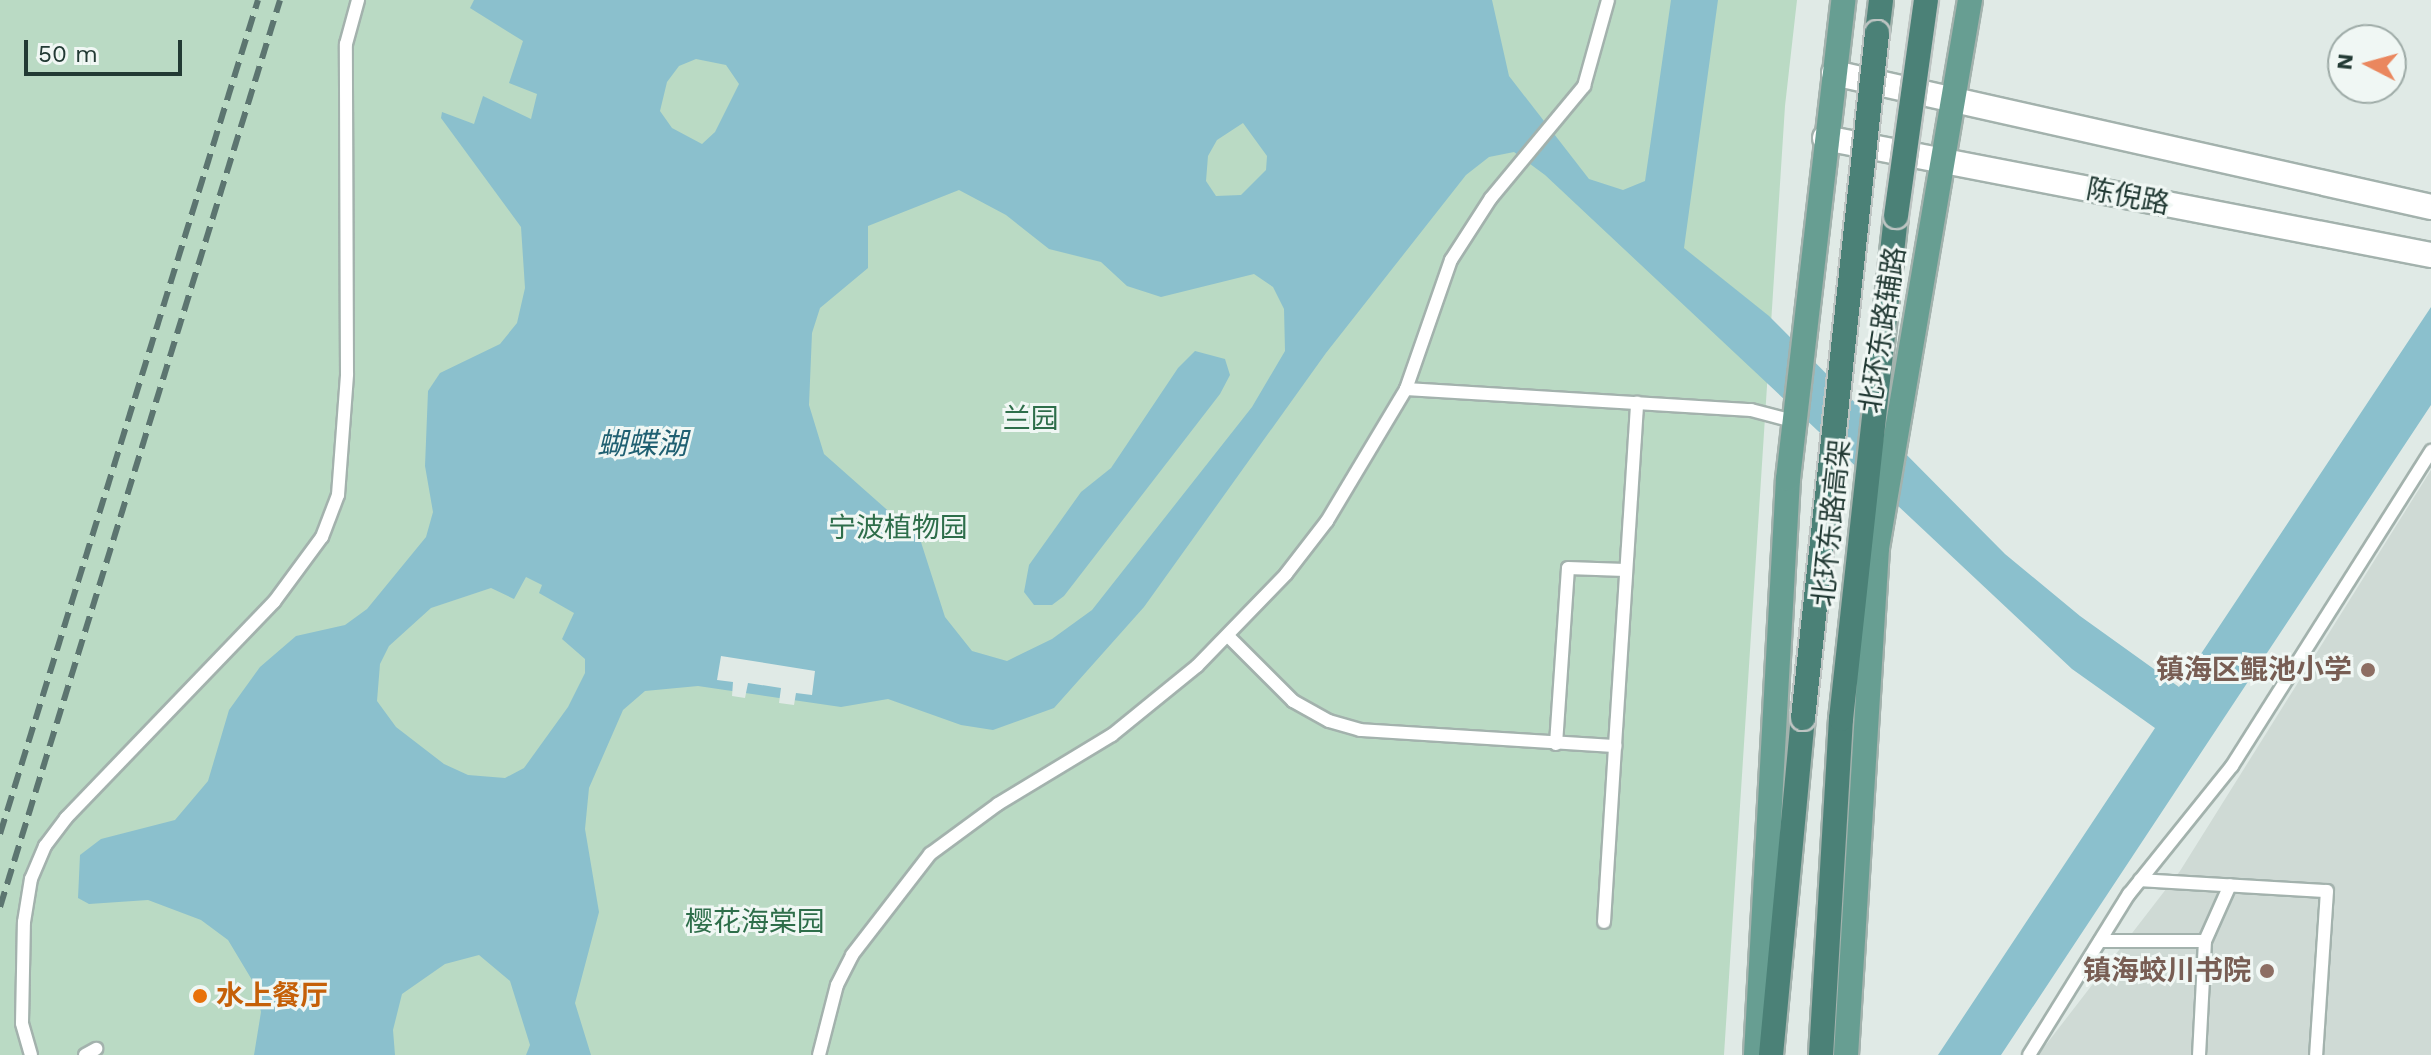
<!DOCTYPE html>
<meta charset="utf-8">
<style>
body{margin:0}
#map{position:relative;width:2431px;height:1055px;overflow:hidden;background:#e0eae6;font-family:"Work Sans","Noto Sans SC",sans-serif}
div>[style]{position:absolute}
.built>*{inset:0;background:#cfdad5}
.green>*{inset:0;background:#badac4}
.water>*{inset:0;background:#8bc0cd}
.pier>*{inset:0;background:#e0eae6}
.roads{filter:drop-shadow(2px 0 #a3b2ad) drop-shadow(-2px 0 #a3b2ad) drop-shadow(0 2px #a3b2ad) drop-shadow(0 -2px #a3b2ad)}
.service>*{height:12px;margin:-6px;padding:0 6px;transform-origin:6px;border-radius:6px;background:#fff}
.tertiary>*{height:24px;margin:-12px;padding:0 12px;transform-origin:12px;border-radius:12px;background:#fff}
.primary>*{height:24px;margin:-12px;padding:0 12px;transform-origin:12px;border-radius:12px;background:#679e92}
.trunk>*{height:24px;margin:-12px;padding:0 12px;transform-origin:12px;border-radius:12px;background:#4b8177}
.rail>*{height:6px;margin-top:-3px;transform-origin:0;background:repeating-linear-gradient(90deg,#5c7570 0 16px,transparent 0 24px)}
.bridges{filter:drop-shadow(2px 0 #bdc4c2) drop-shadow(-2px 0 #bdc4c2) drop-shadow(0 2px #bdc4c2) drop-shadow(0 -2px #bdc4c2)}
.trunk-bridge>*{height:24px;margin:-12px;padding:0 12px;transform-origin:12px;border-radius:12px;background:#4b8177}
.dots>*{width:22px;height:22px;translate:-50% -50%;box-sizing:border-box;border:4px solid #f0f7f4;border-radius:50%}
span{translate:-50% -50%;white-space:nowrap;text-align:center;line-height:1.15;-webkit-text-stroke:6px #f0f7f4;paint-order:stroke}
.street-label{font-size:28px;color:#223a34}
.park-label{font-size:28px;color:#2e6e4a}
.education-label{font-size:28px;color:#785e54;font-weight:700}
.right{translate:-100% -50%;text-align:right}
.food-label{font-size:28px;color:#c56008;font-weight:700}
.left{translate:0 -50%;text-align:left}
.water-label{font-size:30px;color:#206072;font-style:italic}
.north{position:absolute;left:2327px;top:24px;width:80px;height:80px;box-sizing:border-box;background:#f0f7f4;border:2px solid #9eaba7;border-radius:50%;rotate:276deg;font-size:22px;font-weight:700;line-height:32px;text-align:center;color:#223a34}
.north::after{content:'';display:block;margin:auto;width:28px;height:36px;background:#ea875e;clip-path:polygon(50% 0,100% 100%,50% 72%,0 100%)}
.scale{position:absolute;left:24px;top:40px;width:158px;height:36px;box-sizing:border-box;border:4px solid #223a34;border-top:0;padding-left:10px;font-size:24px;line-height:28px;white-space:nowrap;color:#223a34;-webkit-text-stroke:6px #f0f7f4;paint-order:stroke}
</style>
<div id="map">
<div class="built">
<i style="clip-path:polygon(2431px 470px,2431px 1055px,2038px 1055px,2180px 871px)"></i>
</div>
<div class="green">
<i style="clip-path:polygon(0 0,1797px 0,1785px 106px,1724px 1055px,0 1055px)"></i>
</div>
<div class="water">
<i style="clip-path:polygon(evenodd,474px 0,1492px 0,1509px 76px,1589px 179px,1623px 190px,1645px 181px,1671px 0,1718px 0,1684px 248px,1769px 316px,2005px 554px,2080px 616px,2179px 687px,2431px 307px,2431px 405px,2001px 1055px,1938px 1055px,2155px 728px,2072px 669px,1545px 175px,1514px 152px,1489px 157px,1466px 175px,1326px 353px,1144px 607px,1054px 708px,993px 730px,961px 725px,888px 699px,841px 707px,698px 686px,645px 691px,623px 710px,589px 788px,585px 829px,599px 912px,575px 1003px,591px 1055px,526px 1055px,530px 1045px,510px 981px,479px 955px,445px 964px,402px 994px,393px 1030px,395px 1055px,254px 1055px,261px 1012px,255px 985px,228px 940px,201px 920px,148px 900px,89px 904px,78px 898px,80px 855px,101px 839px,175px 820px,208px 781px,229px 710px,260px 667px,296px 636px,345px 625px,367px 609px,426px 537px,433px 512px,425px 466px,428px 391px,440px 373px,500px 344px,517px 323px,525px 288px,521px 227px,441px 118px,442px 112px,474px 124px,483px 96px,531px 119px,537px 94px,509px 83px,523px 41px,470px 8px,474px 0,696px 59px,726px 65px,739px 84px,715px 132px,702px 144px,672px 128px,660px 111px,667px 82px,679px 66px,696px 59px,474px 0,1243px 123px,1267px 156px,1266px 170px,1241px 195px,1216px 196px,1206px 181px,1208px 156px,1217px 140px,1243px 123px,474px 0,959px 190px,1006px 215px,1049px 249px,1101px 262px,1127px 286px,1161px 297px,1254px 274px,1273px 287px,1284px 309px,1285px 351px,1252px 407px,1092px 610px,1052px 639px,1007px 661px,972px 651px,945px 617px,920px 539px,824px 454px,809px 405px,812px 333px,820px 308px,868px 268px,868px 226px,959px 190px,474px 0,526px 577px,542px 585px,539px 593px,574px 613px,562px 639px,585px 659px,585px 673px,568px 707px,524px 768px,505px 778px,468px 775px,444px 764px,396px 727px,377px 701px,380px 664px,389px 646px,431px 608px,491px 588px,514px 599px,526px 577px)"></i>
<i style="clip-path:polygon(1195px 351px,1225px 359px,1230px 375px,1220px 394px,1064px 596px,1052px 605px,1034px 605px,1024px 592px,1029px 565px,1081px 492px,1111px 468px,1178px 368px)"></i>
</div>
<div class="pier">
<i style="clip-path:polygon(721px 656px,815px 671px,812px 695px,796px 693px,794px 705px,779px 703px,781px 688px,748px 683px,745px 698px,732px 696px,733px 682px,717px 680px)"></i>
</div>
<div class="roads">
<div class="service">
<i style="left:1406px;top:389px;width:346px;rotate:3.5deg"></i>
<i style="left:1751px;top:410px;width:43px;rotate:14.7deg"></i>
<i style="left:1229px;top:637px;width:91px;rotate:45deg"></i>
<i style="left:1293px;top:701px;width:41px;rotate:29.1deg"></i>
<i style="left:1329px;top:721px;width:32px;rotate:16deg"></i>
<i style="left:1360px;top:730px;width:256px;rotate:3.6deg"></i>
<i style="left:1615px;top:746px;width:344px;rotate:-86.3deg"></i>
<i style="left:1556px;top:744px;width:176px;rotate:-86.1deg"></i>
<i style="left:1568px;top:568px;width:57px;rotate:2deg"></i>
<i style="left:2140px;top:880px;width:187px;rotate:3.4deg"></i>
<i style="left:2327px;top:891px;width:164px;rotate:93.8deg"></i>
<i style="left:1604px;top:922px;width:176px;rotate:-86.4deg"></i>
<i style="left:2100px;top:941px;width:105px"></i>
<i style="left:2205px;top:941px;width:114px;rotate:93deg"></i>
<i style="left:2205px;top:941px;width:61px;rotate:-65.9deg"></i>
<i style="left:31px;top:1055px;width:33px;rotate:-106deg"></i>
<i style="left:22px;top:1023px;width:101px;rotate:-88.9deg"></i>
<i style="left:24px;top:922px;width:44px;rotate:-80.8deg"></i>
<i style="left:31px;top:879px;width:36px;rotate:-67deg"></i>
<i style="left:45px;top:846px;width:35px;rotate:-53deg"></i>
<i style="left:66px;top:818px;width:300px;rotate:-46.1deg"></i>
<i style="left:274px;top:602px;width:81px;rotate:-53.6deg"></i>
<i style="left:322px;top:537px;width:45px;rotate:-69.1deg"></i>
<i style="left:338px;top:495px;width:121px;rotate:-85.7deg"></i>
<i style="left:347px;top:374px;width:330px;rotate:-90.2deg"></i>
<i style="left:346px;top:44px;width:46px;rotate:-74.7deg"></i>
<i style="left:85px;top:1055px;width:13px;rotate:-29deg"></i>
<i style="left:819px;top:1055px;width:72px;rotate:-75.6deg"></i>
<i style="left:837px;top:985px;width:34px;rotate:-63deg"></i>
<i style="left:852px;top:955px;width:128px;rotate:-52.3deg"></i>
<i style="left:930px;top:854px;width:84px;rotate:-36.3deg"></i>
<i style="left:998px;top:804px;width:133px;rotate:-31.2deg"></i>
<i style="left:1112px;top:735px;width:109px;rotate:-39.1deg"></i>
<i style="left:1197px;top:666px;width:128px;rotate:-45.9deg"></i>
<i style="left:1286px;top:574px;width:67px;rotate:-52.3deg"></i>
<i style="left:1327px;top:521px;width:154px;rotate:-59.1deg"></i>
<i style="left:1406px;top:389px;width:137px;rotate:-70.8deg"></i>
<i style="left:1451px;top:260px;width:74px;rotate:-57.2deg"></i>
<i style="left:1491px;top:198px;width:146px;rotate:-50.3deg"></i>
<i style="left:1584px;top:86px;width:89px;rotate:-74.4deg"></i>
<i style="left:2029px;top:1055px;width:190px;rotate:-58.2deg"></i>
<i style="left:2129px;top:894px;width:164px;rotate:-51.2deg"></i>
<i style="left:2232px;top:766px;width:373px;rotate:-57.7deg"></i>
</div>
<div class="tertiary">
<i style="left:1834px;top:73px;width:612px;rotate:12.65deg"></i>
<i style="left:1825px;top:138px;width:617px;rotate:10.93deg"></i>
</div>
<div class="primary">
<i style="left:1756px;top:1055px;width:577px;rotate:-86.82deg"></i>
<i style="left:1788px;top:479px;width:482px;rotate:-83.4deg"></i>
<i style="left:1846px;top:1055px;width:508px;rotate:-86.5deg"></i>
<i style="left:1877px;top:548px;width:556px;rotate:-80.37deg"></i>
</div>
<div class="trunk">
<i style="left:1877px;top:33px;width:33px;rotate:-83deg"></i>
<i style="left:1771px;top:1055px;width:339px;rotate:-84.6deg"></i>
<i style="left:1821px;top:1055px;width:337px;rotate:-86.6deg"></i>
<i style="left:1841px;top:719px;width:506px;rotate:-83.76deg"></i>
</div>
</div>
<div class="rail">
<i style="left:0;top:834px;width:873px;rotate:-72.81deg"></i>
<i style="left:0;top:907px;width:949px;rotate:-72.84deg"></i>
</div>
<div class="bridges">
<div class="trunk-bridge">
<i style="left:1896px;top:216px;width:218px;rotate:-82.1deg"></i>
<i style="left:1803px;top:718px;width:689px;rotate:-83.83deg"></i>
</div>
</div>
<div class="dots">
<i style="left:2368px;top:670px;background:#8d6e63"></i>
<i style="left:2267px;top:971px;background:#8d6e63"></i>
<i style="left:200px;top:996px;background:#e8710a"></i>
</div>
<div class="street-label">
<span style="left:2128px;top:197px;rotate:11deg">陈倪路</span>
<span style="left:1883px;top:330px;rotate:-81deg">北环东路辅路</span>
<span style="left:1832px;top:523px;rotate:-84deg">北环东路高架</span>
</div>
<div class="park-label">
<span style="left:1031px;top:419px">兰园</span>
<span style="left:898px;top:528px">宁波植物园</span>
<span style="left:755px;top:922px">樱花海棠园</span>
</div>
<div class="education-label">
<span class="right" style="left:2352px;top:670px">镇海区鲲池小学</span>
<span class="right" style="left:2251px;top:971px">镇海蛟川书院</span>
</div>
<div class="food-label">
<span class="left" style="left:216px;top:996px">水上餐厅</span>
</div>
<div class="water-label">
<span style="left:642px;top:444px">蝴蝶湖</span>
</div>
<div class="north">N</div>
<div class="scale">50 m</div>
</div>
